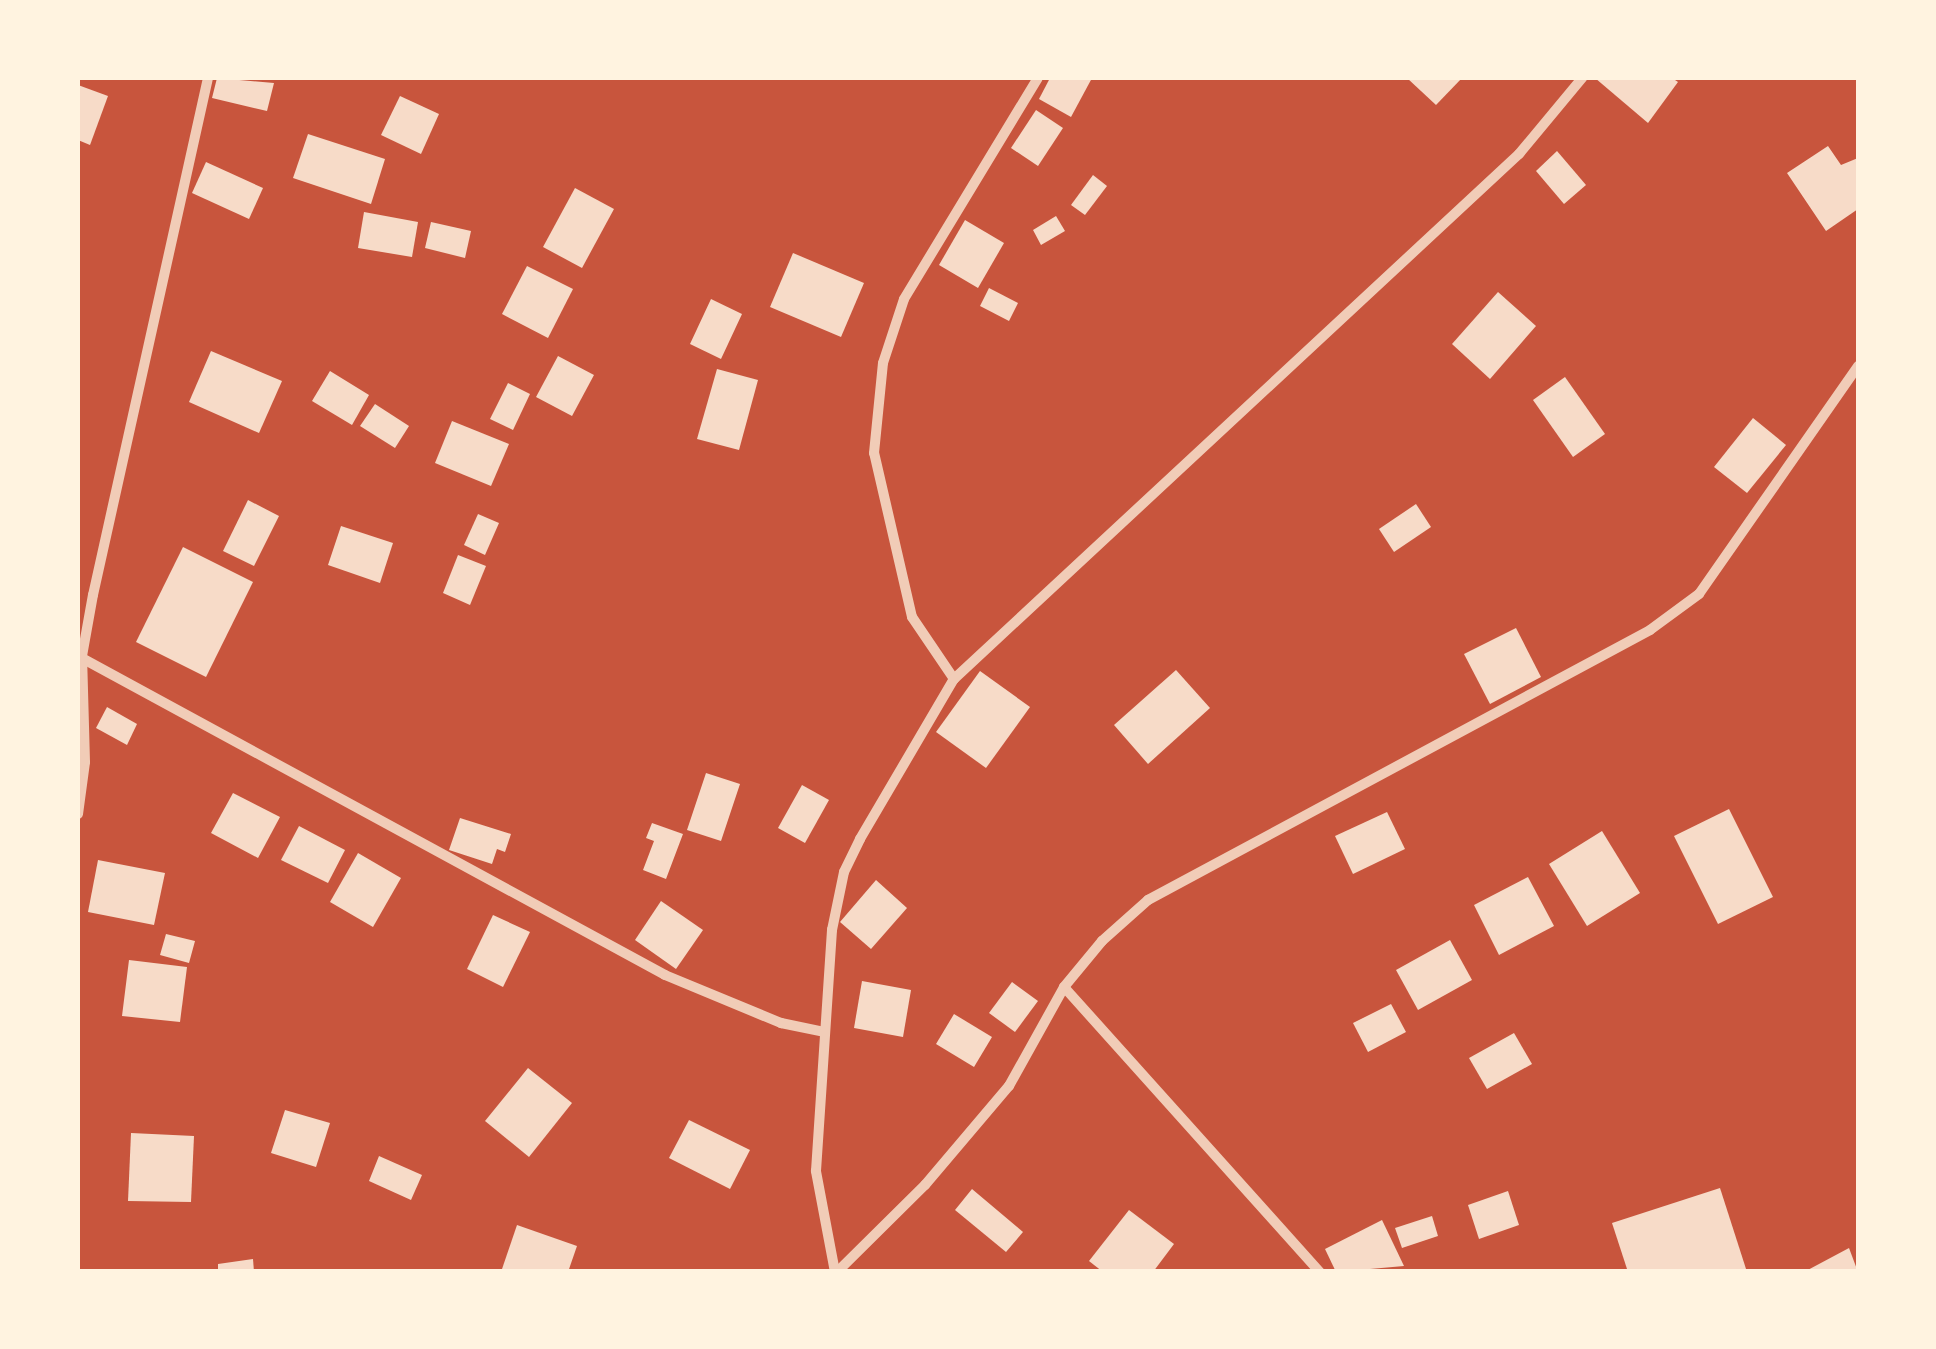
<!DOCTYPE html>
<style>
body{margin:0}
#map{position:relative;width:1936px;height:1349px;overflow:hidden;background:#c8553d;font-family:"Exo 2",sans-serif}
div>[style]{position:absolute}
.building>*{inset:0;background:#f7dbc8}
.minor>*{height:10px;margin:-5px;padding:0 5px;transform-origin:5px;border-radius:5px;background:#f1ccb7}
span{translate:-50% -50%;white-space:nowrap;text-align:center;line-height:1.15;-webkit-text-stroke:10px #fff3e0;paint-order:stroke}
.frame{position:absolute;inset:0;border:80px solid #fff3e0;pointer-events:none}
</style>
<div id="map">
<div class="building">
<i style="clip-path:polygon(217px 78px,274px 83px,267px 111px,212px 98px)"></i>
<i style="clip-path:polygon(1050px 78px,1092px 78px,1071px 117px,1039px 99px)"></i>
<i style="clip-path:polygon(1407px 78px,1462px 78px,1436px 105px)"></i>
<i style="clip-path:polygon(1595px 78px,1672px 78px,1678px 82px,1648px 123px)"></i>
<i style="clip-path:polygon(78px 85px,108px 96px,90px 145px,78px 140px)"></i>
<i style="clip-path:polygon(400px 96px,439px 114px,421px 154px,381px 135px)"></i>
<i style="clip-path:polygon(1036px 110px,1063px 128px,1038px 166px,1011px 148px)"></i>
<i style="clip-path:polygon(308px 134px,385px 159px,371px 204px,293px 178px)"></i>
<i style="clip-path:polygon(1828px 146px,1841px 165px,1858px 158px,1858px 209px,1826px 231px,1787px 173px)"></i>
<i style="clip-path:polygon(1557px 151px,1586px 185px,1564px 204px,1536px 171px)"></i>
<i style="clip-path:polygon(206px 162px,263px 188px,249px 219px,192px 193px)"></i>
<i style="clip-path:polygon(1093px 175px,1107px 186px,1085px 215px,1071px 205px)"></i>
<i style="clip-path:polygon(575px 188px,614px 209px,582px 268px,543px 247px)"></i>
<i style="clip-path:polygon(364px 212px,418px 222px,412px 257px,358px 248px)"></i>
<i style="clip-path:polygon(1056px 216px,1065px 231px,1041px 245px,1033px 230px)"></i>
<i style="clip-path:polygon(965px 220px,1004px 243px,978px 288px,939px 265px)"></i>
<i style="clip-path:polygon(431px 222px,471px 231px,465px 258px,425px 248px)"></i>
<i style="clip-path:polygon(793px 253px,864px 283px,841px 337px,770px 307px)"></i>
<i style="clip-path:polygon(527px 266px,573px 289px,548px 338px,502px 314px)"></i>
<i style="clip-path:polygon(989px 288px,1018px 303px,1009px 321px,980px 306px)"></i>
<i style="clip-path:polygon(1498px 292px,1536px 326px,1490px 379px,1452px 344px)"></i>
<i style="clip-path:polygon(711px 299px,742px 314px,721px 359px,690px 344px)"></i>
<i style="clip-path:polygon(211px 351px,282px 381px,259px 433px,189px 402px)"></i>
<i style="clip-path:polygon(558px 356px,594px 375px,572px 416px,536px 397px)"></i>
<i style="clip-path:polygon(717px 369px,758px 380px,739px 450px,697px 439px)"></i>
<i style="clip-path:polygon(330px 371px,369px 395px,352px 425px,312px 401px)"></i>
<i style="clip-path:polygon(1565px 377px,1605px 434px,1573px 457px,1533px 400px)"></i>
<i style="clip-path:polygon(508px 383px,530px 394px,513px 430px,490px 419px)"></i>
<i style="clip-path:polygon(375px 404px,409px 426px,395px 448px,360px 426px)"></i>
<i style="clip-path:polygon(1753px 418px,1786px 445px,1747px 493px,1714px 467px)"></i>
<i style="clip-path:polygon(452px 421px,509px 444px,491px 486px,435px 463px)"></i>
<i style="clip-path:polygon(248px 500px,279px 516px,254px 566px,223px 551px)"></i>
<i style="clip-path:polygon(1416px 504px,1431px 527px,1394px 552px,1379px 529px)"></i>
<i style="clip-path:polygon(478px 514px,499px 523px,485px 555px,464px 545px)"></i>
<i style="clip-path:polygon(341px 526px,393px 543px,380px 583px,328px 565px)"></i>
<i style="clip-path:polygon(183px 547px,253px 582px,206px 677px,136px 642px)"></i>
<i style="clip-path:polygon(458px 555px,486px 566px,470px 605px,443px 593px)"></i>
<i style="clip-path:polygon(1516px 628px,1541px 677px,1490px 704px,1464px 654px)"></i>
<i style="clip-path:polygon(1176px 670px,1210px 708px,1148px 764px,1114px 725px)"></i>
<i style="clip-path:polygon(980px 671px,1030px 707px,986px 768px,936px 732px)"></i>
<i style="clip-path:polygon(107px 707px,137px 724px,127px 745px,96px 728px)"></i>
<i style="clip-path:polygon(706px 773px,740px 784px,721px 841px,687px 830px)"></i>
<i style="clip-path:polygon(802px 785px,829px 800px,805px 843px,778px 828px)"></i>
<i style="clip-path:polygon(233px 793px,280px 817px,258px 858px,211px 833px)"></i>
<i style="clip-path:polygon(1729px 809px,1773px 897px,1718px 924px,1674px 836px)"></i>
<i style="clip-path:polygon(1387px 812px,1405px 849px,1353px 874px,1335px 836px)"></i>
<i style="clip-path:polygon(460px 818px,511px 834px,505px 852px,497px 849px,492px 864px,449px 850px)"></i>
<i style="clip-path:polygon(652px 823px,683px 834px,666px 879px,643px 870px,654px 841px,646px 838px)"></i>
<i style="clip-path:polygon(299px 826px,345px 850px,328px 883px,281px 860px)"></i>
<i style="clip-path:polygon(1602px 831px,1640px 893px,1587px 926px,1549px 864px)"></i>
<i style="clip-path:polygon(358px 853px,401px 878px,373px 927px,330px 902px)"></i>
<i style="clip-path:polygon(98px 860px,165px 873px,154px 925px,88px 912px)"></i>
<i style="clip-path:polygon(1528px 877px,1554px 926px,1499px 955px,1474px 905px)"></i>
<i style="clip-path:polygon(876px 880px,907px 908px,871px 949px,840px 922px)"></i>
<i style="clip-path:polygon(661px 901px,703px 930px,676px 969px,635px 940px)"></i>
<i style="clip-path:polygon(493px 915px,530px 932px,503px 987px,467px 969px)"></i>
<i style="clip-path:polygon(166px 934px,195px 941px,189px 963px,160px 955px)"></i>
<i style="clip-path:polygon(1450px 940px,1472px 980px,1418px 1010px,1396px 970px)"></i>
<i style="clip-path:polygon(129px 960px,187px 967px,180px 1022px,122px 1016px)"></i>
<i style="clip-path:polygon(862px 981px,911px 990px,903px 1037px,854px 1028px)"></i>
<i style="clip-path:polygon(1012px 982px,1038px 1001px,1015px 1032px,989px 1013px)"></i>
<i style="clip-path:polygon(1391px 1004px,1406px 1032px,1368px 1052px,1353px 1023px)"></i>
<i style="clip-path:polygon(954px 1014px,992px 1037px,974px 1067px,936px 1044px)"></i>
<i style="clip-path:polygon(1514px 1033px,1532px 1064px,1487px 1089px,1469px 1058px)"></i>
<i style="clip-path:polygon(528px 1068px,572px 1103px,529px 1157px,485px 1121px)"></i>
<i style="clip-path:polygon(285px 1110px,330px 1123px,316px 1167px,271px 1153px)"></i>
<i style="clip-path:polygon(689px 1120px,750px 1150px,730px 1189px,669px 1158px)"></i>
<i style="clip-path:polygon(131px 1133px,194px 1136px,191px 1202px,128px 1201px)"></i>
<i style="clip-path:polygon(379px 1156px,422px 1175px,411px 1200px,369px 1181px)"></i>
<i style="clip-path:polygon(1720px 1188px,1747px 1272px,1628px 1272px,1612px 1223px)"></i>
<i style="clip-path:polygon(972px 1189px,1023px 1232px,1006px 1252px,955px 1210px)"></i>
<i style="clip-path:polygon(1508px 1191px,1519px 1225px,1479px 1239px,1468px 1205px)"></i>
<i style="clip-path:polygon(1129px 1210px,1174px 1244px,1153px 1272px,1103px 1272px,1089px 1261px)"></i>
<i style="clip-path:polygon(1432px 1216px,1438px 1236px,1402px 1248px,1395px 1228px)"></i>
<i style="clip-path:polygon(1382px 1220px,1404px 1266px,1336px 1272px,1325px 1249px)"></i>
<i style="clip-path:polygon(517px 1225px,577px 1246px,568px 1272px,501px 1272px)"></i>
<i style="clip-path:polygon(1849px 1248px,1858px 1272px,1804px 1272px)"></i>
<i style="clip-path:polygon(253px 1259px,254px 1272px,218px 1272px,218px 1264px)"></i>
</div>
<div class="minor">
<i style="left:78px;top:656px;width:668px;rotate:28.52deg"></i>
<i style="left:665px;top:975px;width:126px;rotate:22.5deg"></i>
<i style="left:781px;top:1023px;width:45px;rotate:11.6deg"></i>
<i style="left:954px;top:679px;width:75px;rotate:-124.1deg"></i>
<i style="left:912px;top:617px;width:168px;rotate:-103deg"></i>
<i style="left:874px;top:453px;width:90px;rotate:-84.3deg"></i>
<i style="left:883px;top:363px;width:67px;rotate:-71.8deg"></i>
<i style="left:904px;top:299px;width:258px;rotate:-58.8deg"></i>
<i style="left:78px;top:814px;width:52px;rotate:-82.3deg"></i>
<i style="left:85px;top:762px;width:106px;rotate:-91.6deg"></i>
<i style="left:82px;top:656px;width:62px;rotate:-79.8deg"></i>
<i style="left:93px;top:595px;width:530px;rotate:-77.46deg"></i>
<i style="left:1064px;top:987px;width:383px;rotate:48.1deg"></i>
<i style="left:835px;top:1272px;width:103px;rotate:-100.7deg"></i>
<i style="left:816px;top:1171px;width:242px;rotate:-86.2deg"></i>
<i style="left:832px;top:930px;width:59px;rotate:-78.3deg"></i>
<i style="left:844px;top:872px;width:37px;rotate:-64deg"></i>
<i style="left:860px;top:839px;width:186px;rotate:-59.6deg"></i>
<i style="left:954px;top:679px;width:771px;rotate:-42.9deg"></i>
<i style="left:1519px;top:154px;width:99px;rotate:-50.3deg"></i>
<i style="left:837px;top:1272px;width:124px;rotate:-44.7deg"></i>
<i style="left:925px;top:1185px;width:130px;rotate:-49.7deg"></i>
<i style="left:1009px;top:1086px;width:113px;rotate:-60.9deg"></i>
<i style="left:1064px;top:987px;width:60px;rotate:-50.4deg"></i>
<i style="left:1102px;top:941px;width:62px;rotate:-41.7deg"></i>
<i style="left:1148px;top:900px;width:570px;rotate:-28.27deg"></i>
<i style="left:1650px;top:630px;width:61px;rotate:-36.3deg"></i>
<i style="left:1699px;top:594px;width:278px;rotate:-55.1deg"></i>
</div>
<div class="frame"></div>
</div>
